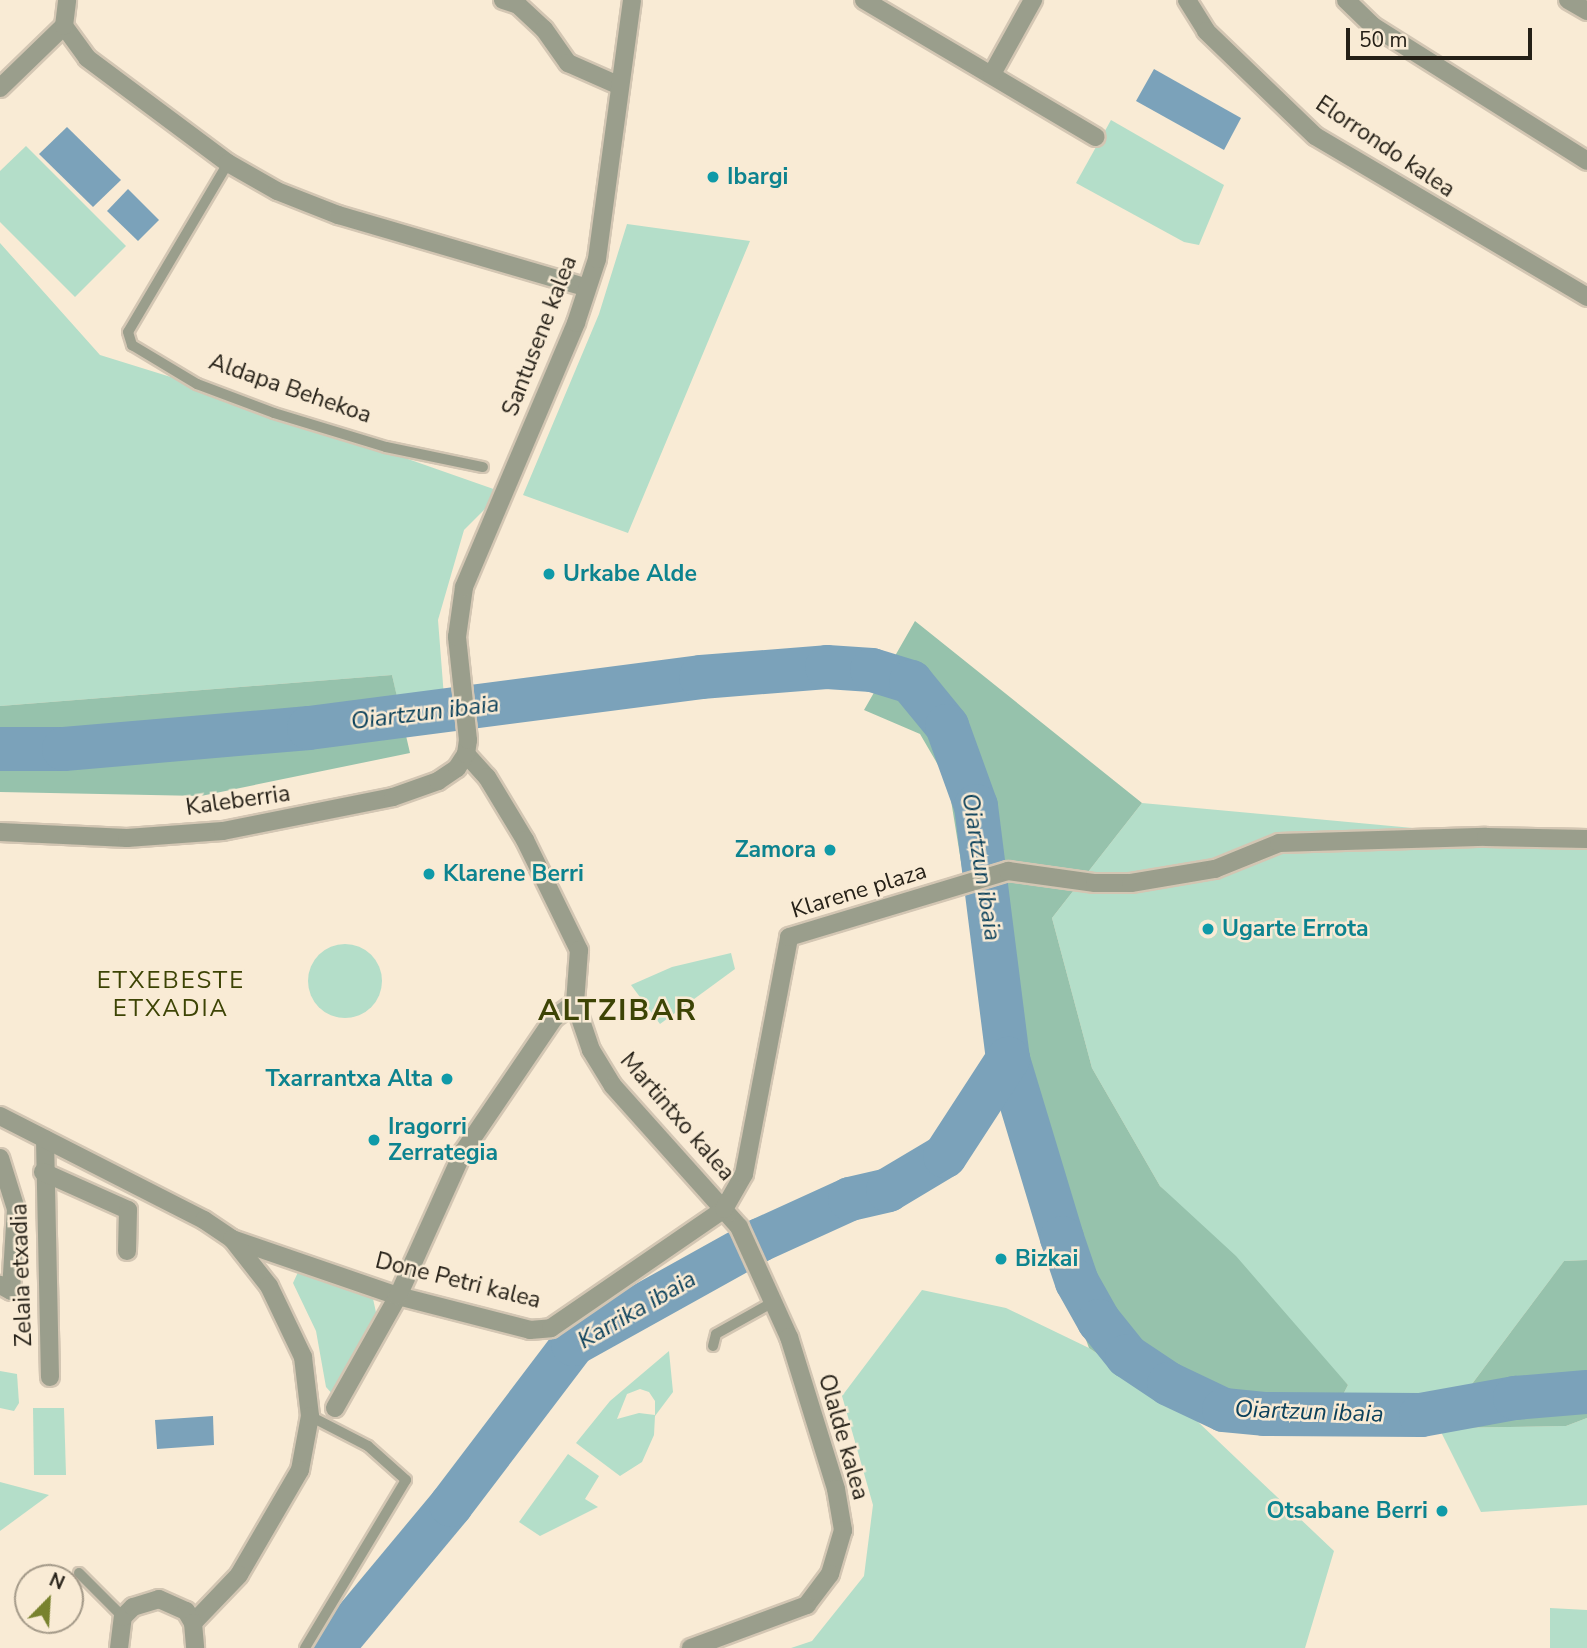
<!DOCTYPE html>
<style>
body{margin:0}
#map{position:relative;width:1587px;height:1648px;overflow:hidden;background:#f9ebd5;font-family:"Nunito Sans",sans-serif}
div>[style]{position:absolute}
.green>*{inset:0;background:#b4dec9}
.round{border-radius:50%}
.forest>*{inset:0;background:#96c2ac}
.water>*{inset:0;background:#7ba2ba}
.river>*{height:44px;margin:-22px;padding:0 22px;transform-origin:22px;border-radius:22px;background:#7ba2ba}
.roads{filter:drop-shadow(2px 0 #d3c6b3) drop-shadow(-2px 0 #d3c6b3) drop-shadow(0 2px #d3c6b3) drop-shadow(0 -2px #d3c6b3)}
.service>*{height:10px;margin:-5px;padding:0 5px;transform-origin:5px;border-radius:5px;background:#9a9e8c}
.minor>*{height:18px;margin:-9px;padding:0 9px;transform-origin:9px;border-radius:9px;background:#9a9e8c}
.tertiary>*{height:18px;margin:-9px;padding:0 9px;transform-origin:9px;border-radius:9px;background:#9a9e8c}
.dots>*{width:19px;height:19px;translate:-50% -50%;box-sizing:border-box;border:4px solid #f9ebd5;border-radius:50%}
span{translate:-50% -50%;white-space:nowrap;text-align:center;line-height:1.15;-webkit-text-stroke:5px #f9ebd5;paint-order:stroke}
.street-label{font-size:23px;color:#252017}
.culture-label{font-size:23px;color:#0d838f;font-weight:700}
.left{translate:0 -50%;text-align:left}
.right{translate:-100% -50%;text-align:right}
.water-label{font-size:24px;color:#0c415b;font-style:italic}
.neighbourhood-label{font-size:24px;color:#3d4405;letter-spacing:2px}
.district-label{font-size:30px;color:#3d4405;font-weight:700;letter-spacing:2px}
.north{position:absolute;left:14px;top:1564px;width:70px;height:70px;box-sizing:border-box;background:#f9ebd5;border:2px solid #a49a89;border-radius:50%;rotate:24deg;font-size:19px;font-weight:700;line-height:28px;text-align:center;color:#252017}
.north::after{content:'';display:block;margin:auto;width:24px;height:32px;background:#78822e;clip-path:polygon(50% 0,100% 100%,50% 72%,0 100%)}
.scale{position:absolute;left:1346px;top:28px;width:186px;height:32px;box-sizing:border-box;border:4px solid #252017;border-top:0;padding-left:9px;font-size:21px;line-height:24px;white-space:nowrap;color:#252017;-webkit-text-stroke:5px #f9ebd5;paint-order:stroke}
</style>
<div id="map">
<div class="green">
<i style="clip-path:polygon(1111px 120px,1224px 185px,1199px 245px,1184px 242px,1076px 183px)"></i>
<i style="clip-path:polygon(26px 146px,126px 246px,75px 297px,0 222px,0 171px)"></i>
<i style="clip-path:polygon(627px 224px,750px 241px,628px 533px,523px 495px,599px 314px)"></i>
<i style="clip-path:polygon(0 243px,100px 355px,203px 387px,502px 492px,464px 530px,438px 620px,444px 697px,398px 702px,392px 675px,0 706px)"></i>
<i style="clip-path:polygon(1142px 803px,1587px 844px,1587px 1260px,1564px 1261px,1439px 1428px,1566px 1426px,1587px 1418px,1587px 1505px,1481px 1512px,1439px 1428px,1328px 1424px,1348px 1385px,1160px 1186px,1092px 1068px,1052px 918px)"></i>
<i class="round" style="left:308px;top:944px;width:74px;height:74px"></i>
<i style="clip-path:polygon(731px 953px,735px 969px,660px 1024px,631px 985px,672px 967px)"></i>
<i style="clip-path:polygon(299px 1270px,372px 1294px,377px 1317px,335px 1397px,326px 1387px,316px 1331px,293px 1283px)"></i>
<i style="clip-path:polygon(922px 1290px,1006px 1308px,1089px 1348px,1196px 1420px,1334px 1551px,1305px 1648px,791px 1648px,812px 1641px,864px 1576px,873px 1505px,842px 1396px)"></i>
<i style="clip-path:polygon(evenodd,669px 1351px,673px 1392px,655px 1416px,654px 1435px,642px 1462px,620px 1476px,576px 1443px,610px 1401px,669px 1351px,640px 1389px,649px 1392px,655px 1401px,655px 1415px,639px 1413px,617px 1419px,627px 1394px,640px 1389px)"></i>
<i style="clip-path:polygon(0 1371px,17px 1374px,19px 1403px,14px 1411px,0 1408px)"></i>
<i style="clip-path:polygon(33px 1408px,64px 1408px,66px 1475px,34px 1475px)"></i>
<i style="clip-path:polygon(568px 1454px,599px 1476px,585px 1499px,598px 1507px,540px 1536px,519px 1522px)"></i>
<i style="clip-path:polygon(0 1482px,49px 1495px,0 1531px)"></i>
<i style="clip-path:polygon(1550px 1608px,1587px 1610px,1587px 1648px,1550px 1648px)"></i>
</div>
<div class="forest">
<i style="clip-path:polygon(915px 621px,1142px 803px,1052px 918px,1092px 1068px,1160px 1186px,1236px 1256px,1348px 1385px,1328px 1424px,1196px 1420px,1089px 1348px,1001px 1107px,948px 782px,920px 734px,864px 710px)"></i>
<i style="clip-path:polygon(392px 675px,410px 753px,201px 796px,0 792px,0 706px)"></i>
<i style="clip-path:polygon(1587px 1260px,1587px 1418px,1566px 1426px,1439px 1428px,1564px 1261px)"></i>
</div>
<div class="water">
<i style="clip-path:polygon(1154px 69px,1241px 118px,1224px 150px,1136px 101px)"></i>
<i style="clip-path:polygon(67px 127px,121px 180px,93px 207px,39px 154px)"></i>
<i style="clip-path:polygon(128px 189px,159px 220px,138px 241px,107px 211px)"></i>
<i style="clip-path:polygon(213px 1416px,214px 1445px,157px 1449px,155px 1420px)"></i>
</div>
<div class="river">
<i style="left:0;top:749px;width:64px"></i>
<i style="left:64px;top:749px;width:246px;rotate:-4.9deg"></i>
<i style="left:309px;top:728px;width:395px;rotate:-7.4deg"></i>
<i style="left:701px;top:677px;width:126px;rotate:-4.5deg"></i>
<i style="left:827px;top:667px;width:45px;rotate:3.8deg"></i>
<i style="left:872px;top:670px;width:41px;rotate:17.1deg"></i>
<i style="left:911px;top:682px;width:57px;rotate:50.7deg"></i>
<i style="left:947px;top:726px;width:85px;rotate:70.1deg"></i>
<i style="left:976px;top:806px;width:255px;rotate:82.8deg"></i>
<i style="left:1008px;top:1059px;width:187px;rotate:73.2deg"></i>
<i style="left:1062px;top:1238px;width:46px;rotate:71.2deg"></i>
<i style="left:1077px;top:1282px;width:45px;rotate:60.6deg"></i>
<i style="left:1099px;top:1321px;width:45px;rotate:51.3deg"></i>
<i style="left:1127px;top:1356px;width:50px;rotate:33.7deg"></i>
<i style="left:1169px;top:1384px;width:61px;rotate:25.3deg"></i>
<i style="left:1224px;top:1410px;width:40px;rotate:5.7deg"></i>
<i style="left:1264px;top:1414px;width:157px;rotate:0.4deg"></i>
<i style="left:1421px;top:1415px;width:96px;rotate:-10.3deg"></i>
<i style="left:1515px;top:1398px;width:72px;rotate:-4.8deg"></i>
<i style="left:332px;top:1648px;width:186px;rotate:-50.2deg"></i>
<i style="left:451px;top:1505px;width:202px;rotate:-52.8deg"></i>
<i style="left:573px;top:1344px;width:214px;rotate:-29.1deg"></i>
<i style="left:760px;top:1240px;width:99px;rotate:-24.5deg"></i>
<i style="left:850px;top:1199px;width:39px;rotate:-13deg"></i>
<i style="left:888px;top:1190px;width:66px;rotate:-30.8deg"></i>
<i style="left:945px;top:1156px;width:116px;rotate:-57deg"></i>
</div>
<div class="roads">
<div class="service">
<i style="left:228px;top:163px;width:196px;rotate:120.6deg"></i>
<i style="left:128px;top:332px;width:14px;rotate:73deg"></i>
<i style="left:132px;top:345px;width:76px;rotate:31deg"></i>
<i style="left:197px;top:384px;width:82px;rotate:20.6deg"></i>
<i style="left:274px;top:413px;width:117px;rotate:16.9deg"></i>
<i style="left:386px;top:447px;width:99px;rotate:11.7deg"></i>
<i style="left:713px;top:1346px;width:12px;rotate:-76deg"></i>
<i style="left:716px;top:1334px;width:68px;rotate:-29.2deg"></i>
<i style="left:79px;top:1573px;width:62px;rotate:45deg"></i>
<i style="left:305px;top:1648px;width:196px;rotate:-59deg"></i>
<i style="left:406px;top:1480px;width:51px;rotate:-138.2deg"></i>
<i style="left:368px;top:1446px;width:65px;rotate:-152.7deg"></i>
</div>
<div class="minor">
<i style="left:503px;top:0;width:16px;rotate:18deg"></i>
<i style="left:518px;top:5px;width:35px;rotate:43deg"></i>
<i style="left:544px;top:29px;width:42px;rotate:54.8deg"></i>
<i style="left:568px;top:63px;width:57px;rotate:23.9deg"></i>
<i style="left:864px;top:0;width:269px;rotate:30.6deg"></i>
<i style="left:1187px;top:0;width:36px;rotate:58deg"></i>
<i style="left:1206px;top:31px;width:151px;rotate:43.9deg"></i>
<i style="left:1315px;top:136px;width:316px;rotate:30.6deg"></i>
<i style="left:1346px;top:0;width:37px;rotate:44deg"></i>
<i style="left:1373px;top:26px;width:253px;rotate:32.2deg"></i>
<i style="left:64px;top:26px;width:39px;rotate:54deg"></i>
<i style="left:87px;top:58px;width:176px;rotate:36.7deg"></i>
<i style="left:228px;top:163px;width:56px;rotate:29.7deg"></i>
<i style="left:277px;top:191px;width:66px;rotate:21.5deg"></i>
<i style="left:338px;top:215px;width:259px;rotate:16.3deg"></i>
<i style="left:992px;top:74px;width:85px;rotate:-61deg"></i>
<i style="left:0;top:88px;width:89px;rotate:-44.1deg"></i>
<i style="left:64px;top:26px;width:26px;rotate:-83deg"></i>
<i style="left:466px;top:754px;width:31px;rotate:48deg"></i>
<i style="left:487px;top:777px;width:74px;rotate:58.9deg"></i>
<i style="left:525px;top:840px;width:123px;rotate:63.9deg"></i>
<i style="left:579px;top:950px;width:53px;rotate:94.3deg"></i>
<i style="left:575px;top:1003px;width:50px;rotate:71.2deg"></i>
<i style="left:591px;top:1050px;width:42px;rotate:58.6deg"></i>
<i style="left:613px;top:1086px;width:189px;rotate:48.2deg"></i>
<i style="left:739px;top:1227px;width:121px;rotate:65.6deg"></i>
<i style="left:789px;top:1337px;width:159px;rotate:72.8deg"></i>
<i style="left:836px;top:1489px;width:42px;rotate:80.3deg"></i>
<i style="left:843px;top:1530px;width:46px;rotate:106.5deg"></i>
<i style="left:830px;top:1574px;width:39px;rotate:127deg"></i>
<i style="left:807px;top:1605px;width:124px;rotate:159.7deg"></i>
<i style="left:0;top:832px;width:127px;rotate:2.7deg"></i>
<i style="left:127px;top:838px;width:96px;rotate:-4.2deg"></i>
<i style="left:223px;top:831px;width:173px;rotate:-11.3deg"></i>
<i style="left:393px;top:797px;width:48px;rotate:-19.6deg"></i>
<i style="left:438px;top:781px;width:23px;rotate:-34deg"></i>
<i style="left:457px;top:768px;width:17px;rotate:-57deg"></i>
<i style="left:466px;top:754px;width:14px;rotate:-82deg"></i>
<i style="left:468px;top:740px;width:104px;rotate:-96.1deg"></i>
<i style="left:457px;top:637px;width:50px;rotate:-82deg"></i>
<i style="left:464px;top:587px;width:287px;rotate:-67deg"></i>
<i style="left:576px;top:323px;width:67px;rotate:-71.8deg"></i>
<i style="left:597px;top:259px;width:261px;rotate:-82.3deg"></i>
<i style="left:45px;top:1139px;width:238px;rotate:88.8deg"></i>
<i style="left:0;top:1158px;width:53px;rotate:72.6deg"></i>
<i style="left:16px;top:1209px;width:82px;rotate:93.5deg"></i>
<i style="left:11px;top:1291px;width:13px;rotate:-151deg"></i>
<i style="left:43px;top:1172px;width:93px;rotate:24.1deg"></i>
<i style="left:128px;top:1210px;width:41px;rotate:91.4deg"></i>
<i style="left:232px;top:1239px;width:176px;rotate:19deg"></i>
<i style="left:398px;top:1296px;width:136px;rotate:14.4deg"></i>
<i style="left:530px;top:1330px;width:21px;rotate:-5deg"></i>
<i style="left:551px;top:1328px;width:210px;rotate:-34.5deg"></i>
<i style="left:724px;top:1209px;width:40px;rotate:-60.3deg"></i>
<i style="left:744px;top:1174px;width:241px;rotate:-79.2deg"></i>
<i style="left:789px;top:937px;width:229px;rotate:-16.8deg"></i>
<i style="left:1008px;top:871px;width:88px;rotate:7.9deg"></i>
<i style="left:1095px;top:883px;width:36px"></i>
<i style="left:1131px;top:883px;width:85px;rotate:-9.5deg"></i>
<i style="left:1215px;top:869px;width:69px;rotate:-22.1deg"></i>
<i style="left:1279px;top:843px;width:207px;rotate:-1.7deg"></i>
<i style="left:1486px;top:837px;width:101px;rotate:1.1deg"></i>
<i style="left:335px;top:1408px;width:129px;rotate:-60.6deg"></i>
<i style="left:398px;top:1296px;width:158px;rotate:-65.7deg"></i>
<i style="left:463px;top:1152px;width:162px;rotate:-55.8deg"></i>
<i style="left:554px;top:1018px;width:26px;rotate:-36deg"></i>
</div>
<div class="tertiary">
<i style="left:1568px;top:0;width:22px;rotate:30deg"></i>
<i style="left:0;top:1116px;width:229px;rotate:27deg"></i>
<i style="left:204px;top:1220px;width:34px;rotate:34deg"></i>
<i style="left:232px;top:1239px;width:60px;rotate:51.8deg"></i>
<i style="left:269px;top:1286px;width:79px;rotate:64.4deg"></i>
<i style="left:303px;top:1357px;width:59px;rotate:83.2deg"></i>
<i style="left:310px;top:1416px;width:55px;rotate:100.5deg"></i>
<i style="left:300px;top:1470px;width:121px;rotate:120.2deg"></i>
<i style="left:239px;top:1575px;width:66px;rotate:133.8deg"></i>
<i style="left:119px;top:1648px;width:31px;rotate:-83deg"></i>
<i style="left:123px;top:1617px;width:14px;rotate:-45deg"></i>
<i style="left:133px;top:1607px;width:27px;rotate:-17deg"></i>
<i style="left:159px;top:1599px;width:30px;rotate:24deg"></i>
<i style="left:186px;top:1611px;width:14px;rotate:60deg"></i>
<i style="left:193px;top:1623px;width:25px;rotate:85deg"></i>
</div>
</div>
<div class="dots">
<i style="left:713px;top:177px;background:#0f9aa8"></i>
<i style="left:549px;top:574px;background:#0f9aa8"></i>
<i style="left:830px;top:850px;background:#0f9aa8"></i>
<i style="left:429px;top:874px;background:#0f9aa8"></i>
<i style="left:1208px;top:929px;background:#0f9aa8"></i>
<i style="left:447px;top:1079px;background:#0f9aa8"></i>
<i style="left:374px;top:1140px;background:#0f9aa8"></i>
<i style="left:1001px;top:1259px;background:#0f9aa8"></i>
<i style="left:1442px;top:1511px;background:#0f9aa8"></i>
</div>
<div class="street-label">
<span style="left:1385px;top:147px;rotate:34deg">Elorrondo kalea</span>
<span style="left:540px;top:336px;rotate:-69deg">Santusene kalea</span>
<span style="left:290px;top:389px;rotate:19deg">Aldapa Behekoa</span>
<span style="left:238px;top:801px;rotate:-8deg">Kaleberria</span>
<span style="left:859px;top:891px;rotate:-17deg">Klarene plaza</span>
<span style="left:677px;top:1117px;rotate:49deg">Martintxo kalea</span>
<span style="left:22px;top:1275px;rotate:-92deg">Zelaia etxadia</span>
<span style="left:458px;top:1281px;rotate:14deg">Done Petri kalea</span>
<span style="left:843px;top:1437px;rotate:74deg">Olalde kalea</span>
</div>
<div class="culture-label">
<span class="left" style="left:727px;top:177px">Ibargi</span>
<span class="left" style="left:563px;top:574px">Urkabe Alde</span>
<span class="right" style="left:816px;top:850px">Zamora</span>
<span class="left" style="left:443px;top:874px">Klarene Berri</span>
<span class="left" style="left:1222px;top:929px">Ugarte Errota</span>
<span class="right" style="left:433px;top:1079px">Txarrantxa Alta</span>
<span class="left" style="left:388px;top:1140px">Iragorri<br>Zerrategia</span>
<span class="left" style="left:1015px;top:1259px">Bizkai</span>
<span class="right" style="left:1428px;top:1511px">Otsabane Berri</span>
</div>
<div class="water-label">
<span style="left:425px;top:713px;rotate:-7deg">Oiartzun ibaia</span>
<span style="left:981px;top:867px;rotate:81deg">Oiartzun ibaia</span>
<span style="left:637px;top:1310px;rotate:-30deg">Karrika ibaia</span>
<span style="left:1309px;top:1412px;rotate:2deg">Oiartzun ibaia</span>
</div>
<div class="neighbourhood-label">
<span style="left:171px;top:995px">ETXEBESTE<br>ETXADIA</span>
</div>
<div class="district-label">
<span style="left:618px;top:1011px">ALTZIBAR</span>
</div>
<div class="north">N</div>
<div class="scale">50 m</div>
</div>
